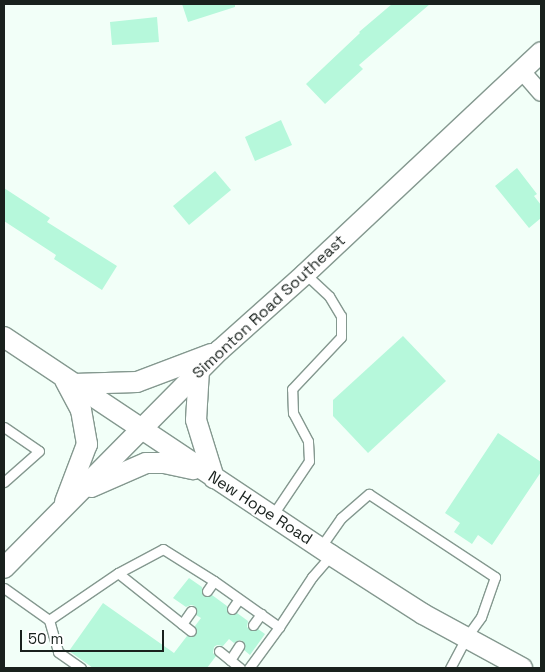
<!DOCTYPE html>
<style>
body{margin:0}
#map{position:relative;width:545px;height:672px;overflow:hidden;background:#f2fff8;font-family:"Space Grotesk",sans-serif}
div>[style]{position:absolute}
.building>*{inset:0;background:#b6f8db}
.roads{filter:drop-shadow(1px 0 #84988f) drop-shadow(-1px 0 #84988f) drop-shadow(0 1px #84988f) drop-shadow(0 -1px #84988f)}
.service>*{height:9px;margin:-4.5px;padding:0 4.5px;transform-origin:4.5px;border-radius:4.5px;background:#fff}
.minor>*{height:16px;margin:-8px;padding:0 8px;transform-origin:8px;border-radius:8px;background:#fff}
.tertiary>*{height:20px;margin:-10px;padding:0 10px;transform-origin:10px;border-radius:10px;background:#fff}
span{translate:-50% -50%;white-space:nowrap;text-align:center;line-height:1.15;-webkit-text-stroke:4px #fff;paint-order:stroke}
.street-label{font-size:16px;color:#19211d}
.frame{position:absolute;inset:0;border:5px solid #19211d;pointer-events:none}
.scale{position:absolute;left:20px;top:630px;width:144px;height:22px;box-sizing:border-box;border:2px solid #19211d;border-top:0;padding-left:6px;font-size:15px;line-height:18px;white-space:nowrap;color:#19211d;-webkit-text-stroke:4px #fff;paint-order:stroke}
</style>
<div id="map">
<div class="building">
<i style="clip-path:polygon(182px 4px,235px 4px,235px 7px,188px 22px)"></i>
<i style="clip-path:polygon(392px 4px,430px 4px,359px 65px,363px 69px,325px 104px,306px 84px,360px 33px,359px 32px)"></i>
<i style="clip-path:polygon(157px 17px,159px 42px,112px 45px,110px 22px)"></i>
<i style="clip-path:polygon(281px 120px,292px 145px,255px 161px,245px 137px)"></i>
<i style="clip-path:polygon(517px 168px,537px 194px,534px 196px,541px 205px,541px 218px,529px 228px,495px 186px)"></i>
<i style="clip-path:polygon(215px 171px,231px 190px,189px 225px,173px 206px)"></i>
<i style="clip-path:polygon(4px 188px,50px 218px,47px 222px,117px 266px,102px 290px,54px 259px,56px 255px,4px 221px)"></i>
<i style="clip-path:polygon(403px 336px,446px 381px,368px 453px,333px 416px,333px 400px)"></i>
<i style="clip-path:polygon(498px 433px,541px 462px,541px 472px,492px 545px,478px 535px,472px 544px,454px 532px,460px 523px,445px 513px)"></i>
<i style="clip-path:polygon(189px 578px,202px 587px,203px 596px,207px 597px,212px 595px,227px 606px,228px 614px,232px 615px,237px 613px,248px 621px,247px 627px,250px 630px,258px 629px,265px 634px,250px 655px,244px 650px,245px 646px,243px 641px,239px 640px,234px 643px,229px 639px,223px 646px,217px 645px,214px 647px,213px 653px,216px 656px,207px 668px,93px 668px,69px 651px,103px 603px,174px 653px,187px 636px,193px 637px,196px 634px,195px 626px,201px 618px,196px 615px,195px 606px,191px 605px,186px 607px,173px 598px)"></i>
</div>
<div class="roads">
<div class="service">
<i style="left:4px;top:427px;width:42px;rotate:34.4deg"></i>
<i style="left:39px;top:451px;width:47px;rotate:138.5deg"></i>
<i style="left:272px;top:516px;width:66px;rotate:-56.1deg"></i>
<i style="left:309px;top:461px;width:20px;rotate:-93deg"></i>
<i style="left:308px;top:441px;width:32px;rotate:-118deg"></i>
<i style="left:293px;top:413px;width:24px;rotate:-92deg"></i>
<i style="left:292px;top:389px;width:71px;rotate:-46.7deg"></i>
<i style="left:341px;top:337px;width:21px;rotate:-90deg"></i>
<i style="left:341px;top:316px;width:23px;rotate:-121deg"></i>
<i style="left:329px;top:296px;width:33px;rotate:-137deg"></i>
<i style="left:320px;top:548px;width:37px;rotate:-55deg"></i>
<i style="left:341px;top:518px;width:37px;rotate:-41deg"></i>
<i style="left:369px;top:494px;width:151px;rotate:33.4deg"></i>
<i style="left:495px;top:577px;width:42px;rotate:109.3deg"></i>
<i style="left:481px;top:617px;width:26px;rotate:126deg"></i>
<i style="left:466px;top:638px;width:34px;rotate:118deg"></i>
<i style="left:118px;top:573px;width:93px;rotate:38.5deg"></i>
<i style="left:4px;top:588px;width:55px;rotate:35.4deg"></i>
<i style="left:49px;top:620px;width:83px;rotate:-34.3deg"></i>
<i style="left:118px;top:573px;width:51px;rotate:-28.1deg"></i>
<i style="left:163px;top:549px;width:60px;rotate:32.1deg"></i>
<i style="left:214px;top:581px;width:80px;rotate:35.3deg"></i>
<i style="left:279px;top:627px;width:60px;rotate:-56.6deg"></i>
<i style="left:312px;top:577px;width:29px;rotate:-49deg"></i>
<i style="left:207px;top:591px;width:12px;rotate:-55deg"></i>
<i style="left:232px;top:609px;width:12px;rotate:-55deg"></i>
<i style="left:49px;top:620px;width:33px;rotate:74deg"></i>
<i style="left:58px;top:652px;width:28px;rotate:35deg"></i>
<i style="left:182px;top:624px;width:16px;rotate:-55deg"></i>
<i style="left:253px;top:625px;width:14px;rotate:-54deg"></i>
<i style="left:219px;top:651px;width:27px;rotate:39deg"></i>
<i style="left:230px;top:660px;width:17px;rotate:-57deg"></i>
<i style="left:249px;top:668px;width:51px;rotate:-53.8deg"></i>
</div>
<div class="minor">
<i style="left:521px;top:70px;width:30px;rotate:49deg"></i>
</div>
<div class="tertiary">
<i style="left:4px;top:337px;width:393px;rotate:33.7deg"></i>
<i style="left:331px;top:555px;width:109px;rotate:32.7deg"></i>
<i style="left:423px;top:614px;width:113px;rotate:28.6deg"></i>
<i style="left:199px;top:370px;width:50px;rotate:93.4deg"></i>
<i style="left:196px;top:420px;width:61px;rotate:72.8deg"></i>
<i style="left:65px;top:380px;width:34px;rotate:62deg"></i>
<i style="left:81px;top:410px;width:35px;rotate:80deg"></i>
<i style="left:87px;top:444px;width:62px;rotate:110.8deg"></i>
<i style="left:74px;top:384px;width:63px;rotate:-1.8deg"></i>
<i style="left:137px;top:382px;width:79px;rotate:-20.7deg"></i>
<i style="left:91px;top:487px;width:60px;rotate:-23.6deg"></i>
<i style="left:146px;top:463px;width:18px"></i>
<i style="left:164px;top:463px;width:30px;rotate:12deg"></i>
<i style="left:4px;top:568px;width:307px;rotate:-45.3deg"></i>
<i style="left:220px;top:350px;width:114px;rotate:-41.8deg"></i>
<i style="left:305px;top:274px;width:324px;rotate:-43.2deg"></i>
</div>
</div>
<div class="street-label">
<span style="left:269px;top:307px;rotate:-43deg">Simonton Road Southeast</span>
<span style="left:260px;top:508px;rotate:33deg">New Hope Road</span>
</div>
<div class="frame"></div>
<div class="scale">50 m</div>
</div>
